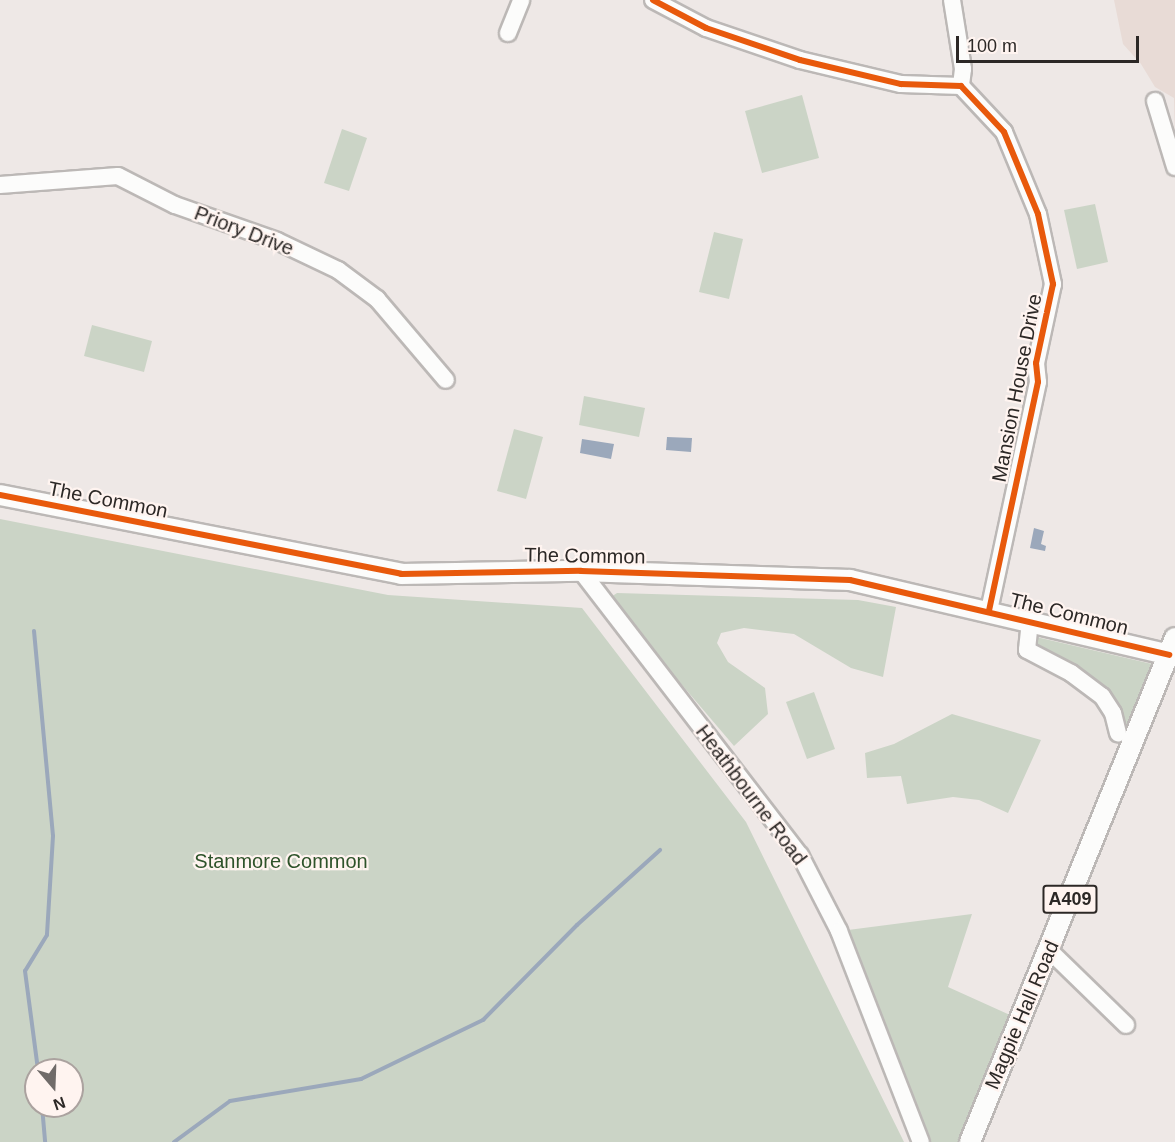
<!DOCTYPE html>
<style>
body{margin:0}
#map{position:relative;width:1175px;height:1142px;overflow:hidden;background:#eee8e6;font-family:Arial,sans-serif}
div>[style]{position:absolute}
.built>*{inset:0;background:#e8dbd6}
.green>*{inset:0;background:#cbd4c6}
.water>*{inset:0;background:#9ba8bb}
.stream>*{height:4px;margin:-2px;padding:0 2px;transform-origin:2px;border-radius:2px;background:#9ba8bb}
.roads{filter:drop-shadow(2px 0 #bcb8b6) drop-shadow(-2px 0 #bcb8b6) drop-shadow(0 2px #bcb8b6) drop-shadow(0 -2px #bcb8b6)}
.minor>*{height:16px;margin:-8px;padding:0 8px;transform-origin:8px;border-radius:8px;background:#fcfcfb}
.major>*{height:20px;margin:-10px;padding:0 10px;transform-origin:10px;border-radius:10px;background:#fcfcfb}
.cycleway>*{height:6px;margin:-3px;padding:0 3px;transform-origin:3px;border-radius:3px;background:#e8590c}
span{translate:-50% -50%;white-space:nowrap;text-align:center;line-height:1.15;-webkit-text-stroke:4.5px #fff4f0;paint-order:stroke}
.shield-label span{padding:2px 4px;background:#fff4f0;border:2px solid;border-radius:4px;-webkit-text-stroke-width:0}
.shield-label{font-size:18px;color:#2c2826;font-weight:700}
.street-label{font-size:20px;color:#2c2826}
.park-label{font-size:20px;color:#2e532a}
.north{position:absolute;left:24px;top:1058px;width:60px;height:60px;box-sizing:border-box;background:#fff4f0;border:2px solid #aba29f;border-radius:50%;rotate:161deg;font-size:16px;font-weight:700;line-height:24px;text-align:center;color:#2c2826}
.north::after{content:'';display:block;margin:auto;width:21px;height:27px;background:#706b69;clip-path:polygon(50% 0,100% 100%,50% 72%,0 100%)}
.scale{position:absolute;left:956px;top:36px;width:183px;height:27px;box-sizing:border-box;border:3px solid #2c2826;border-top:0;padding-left:8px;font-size:18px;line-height:21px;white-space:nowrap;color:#2c2826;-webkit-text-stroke:4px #fff4f0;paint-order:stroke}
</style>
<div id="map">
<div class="built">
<i style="clip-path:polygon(1114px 0,1175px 0,1175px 137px,1174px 98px,1155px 87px,1141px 64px,1123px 44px)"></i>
</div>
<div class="green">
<i style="clip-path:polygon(802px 95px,819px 158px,762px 173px,745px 111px)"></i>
<i style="clip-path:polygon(342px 129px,367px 138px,349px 191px,324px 183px)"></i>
<i style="clip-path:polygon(1095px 204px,1108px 262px,1077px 269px,1064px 210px)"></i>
<i style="clip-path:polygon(714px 232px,743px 239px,729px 299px,699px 292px)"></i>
<i style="clip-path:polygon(92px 325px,152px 341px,144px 372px,84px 356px)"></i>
<i style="clip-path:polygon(584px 396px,645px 408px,639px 437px,579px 425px)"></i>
<i style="clip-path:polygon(514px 429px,543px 437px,526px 499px,497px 491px)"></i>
<i style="clip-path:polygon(evenodd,0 519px,388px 595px,582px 608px,746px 822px,904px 1142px,0 1142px,0 519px,36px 1070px,72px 1070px,72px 1106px,36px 1106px,36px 1070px)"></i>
<i style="clip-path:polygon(617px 593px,858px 600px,896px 607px,883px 677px,851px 668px,794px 634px,744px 628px,721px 633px,717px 643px,728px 662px,765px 688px,768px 714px,734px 746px,614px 605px,611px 597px)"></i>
<i style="clip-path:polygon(1032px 636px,1152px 664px,1133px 725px,1124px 725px,1037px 650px)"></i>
<i style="clip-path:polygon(814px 692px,835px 749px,807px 759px,786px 702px)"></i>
<i style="clip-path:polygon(952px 714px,1041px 740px,1008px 813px,979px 800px,953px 797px,907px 804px,901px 776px,867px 778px,865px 753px,894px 744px)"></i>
<i style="clip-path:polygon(972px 914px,948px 987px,1010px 1015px,958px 1142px,930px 1142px,848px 930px)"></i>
</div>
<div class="water">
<i style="clip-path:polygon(667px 437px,692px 438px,691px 452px,666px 450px)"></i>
<i style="clip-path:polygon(582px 439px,614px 444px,611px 459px,580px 453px)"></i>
<i style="clip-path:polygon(1034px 528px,1044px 531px,1041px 544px,1046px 546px,1045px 551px,1030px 548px)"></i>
</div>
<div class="stream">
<i style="left:34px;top:631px;width:206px;rotate:84.7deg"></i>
<i style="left:53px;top:836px;width:99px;rotate:93.5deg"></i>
<i style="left:47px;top:935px;width:42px;rotate:121.4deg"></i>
<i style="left:25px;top:971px;width:100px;rotate:82.5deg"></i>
<i style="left:42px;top:1106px;width:36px;rotate:85deg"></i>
<i style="left:174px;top:1142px;width:69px;rotate:-36.2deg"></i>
<i style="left:230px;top:1101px;width:133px;rotate:-9.5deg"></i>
<i style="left:361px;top:1079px;width:136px;rotate:-25.8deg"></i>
<i style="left:483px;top:1020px;width:134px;rotate:-45.3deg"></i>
<i style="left:577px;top:925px;width:112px;rotate:-42.1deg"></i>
</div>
<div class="roads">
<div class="minor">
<i style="left:653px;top:0;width:60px;rotate:27.8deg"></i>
<i style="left:706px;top:28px;width:99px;rotate:18.8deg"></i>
<i style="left:800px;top:60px;width:104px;rotate:13.4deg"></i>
<i style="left:901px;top:84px;width:60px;rotate:1.9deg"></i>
<i style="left:961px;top:86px;width:63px;rotate:46.9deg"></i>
<i style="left:1004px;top:132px;width:89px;rotate:67.5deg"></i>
<i style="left:1038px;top:214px;width:72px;rotate:77.9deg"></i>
<i style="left:1053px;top:284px;width:81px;rotate:102.1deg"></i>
<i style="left:1036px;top:363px;width:19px;rotate:84deg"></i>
<i style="left:1038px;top:382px;width:234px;rotate:102.1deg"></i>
<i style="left:952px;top:0;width:70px;rotate:80.9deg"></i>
<i style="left:963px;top:69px;width:17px;rotate:97deg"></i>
<i style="left:508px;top:33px;width:35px;rotate:-68deg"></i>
<i style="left:1155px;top:101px;width:69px;rotate:73.1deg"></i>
<i style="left:0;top:185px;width:118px;rotate:-4.4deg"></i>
<i style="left:118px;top:176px;width:64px;rotate:27deg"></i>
<i style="left:175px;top:205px;width:108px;rotate:19.4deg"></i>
<i style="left:277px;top:241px;width:68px;rotate:25.4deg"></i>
<i style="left:338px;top:270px;width:49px;rotate:36.6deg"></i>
<i style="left:377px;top:299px;width:106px;rotate:49.6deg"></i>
<i style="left:581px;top:571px;width:359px;rotate:52.4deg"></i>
<i style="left:800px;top:855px;width:85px;rotate:62.8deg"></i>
<i style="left:839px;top:931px;width:226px;rotate:68.8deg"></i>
<i style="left:1030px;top:621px;width:29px;rotate:96deg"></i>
<i style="left:1027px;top:650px;width:50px;rotate:27.6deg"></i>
<i style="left:1071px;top:673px;width:39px;rotate:37deg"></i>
<i style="left:1102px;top:696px;width:20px;rotate:57deg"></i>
<i style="left:1113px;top:713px;width:21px;rotate:76deg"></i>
<i style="left:1050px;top:951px;width:106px;rotate:44.2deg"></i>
</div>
<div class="major">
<i style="left:0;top:495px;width:409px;rotate:11.1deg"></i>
<i style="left:401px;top:574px;width:180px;rotate:-1deg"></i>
<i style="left:581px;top:571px;width:269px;rotate:1.9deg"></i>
<i style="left:850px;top:580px;width:334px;rotate:13.2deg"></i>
<i style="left:970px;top:1142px;width:544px;rotate:-67.87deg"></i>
</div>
</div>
<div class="cycleway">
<i style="left:653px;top:0;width:60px;rotate:27.8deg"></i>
<i style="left:706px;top:28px;width:99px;rotate:18.8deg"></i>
<i style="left:800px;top:60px;width:104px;rotate:13.4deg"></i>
<i style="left:901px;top:84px;width:60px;rotate:1.9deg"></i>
<i style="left:961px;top:86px;width:63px;rotate:46.9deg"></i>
<i style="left:1004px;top:132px;width:89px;rotate:67.5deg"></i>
<i style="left:1038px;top:214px;width:72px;rotate:77.9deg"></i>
<i style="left:1053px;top:284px;width:81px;rotate:102.1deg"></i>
<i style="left:1036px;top:363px;width:19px;rotate:84deg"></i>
<i style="left:1038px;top:382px;width:234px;rotate:102.1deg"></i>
<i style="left:0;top:495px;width:409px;rotate:11.1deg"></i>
<i style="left:401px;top:574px;width:180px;rotate:-1deg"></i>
<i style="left:581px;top:571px;width:269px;rotate:1.9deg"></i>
<i style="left:850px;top:580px;width:328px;rotate:13.2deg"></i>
</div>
<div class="shield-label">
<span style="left:1070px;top:899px">A409</span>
</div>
<div class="street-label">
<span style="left:244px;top:231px;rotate:21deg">Priory Drive</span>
<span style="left:1017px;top:388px;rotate:-79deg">Mansion House Drive</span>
<span style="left:108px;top:500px;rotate:11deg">The Common</span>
<span style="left:585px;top:556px;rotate:1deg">The Common</span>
<span style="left:1069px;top:614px;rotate:14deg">The Common</span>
<span style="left:751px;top:795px;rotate:53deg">Heathbourne Road</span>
<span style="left:1022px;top:1015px;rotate:-67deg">Magpie Hall Road</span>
</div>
<div class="park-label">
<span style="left:281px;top:861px">Stanmore Common</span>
</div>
<div class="north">N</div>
<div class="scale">100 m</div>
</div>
